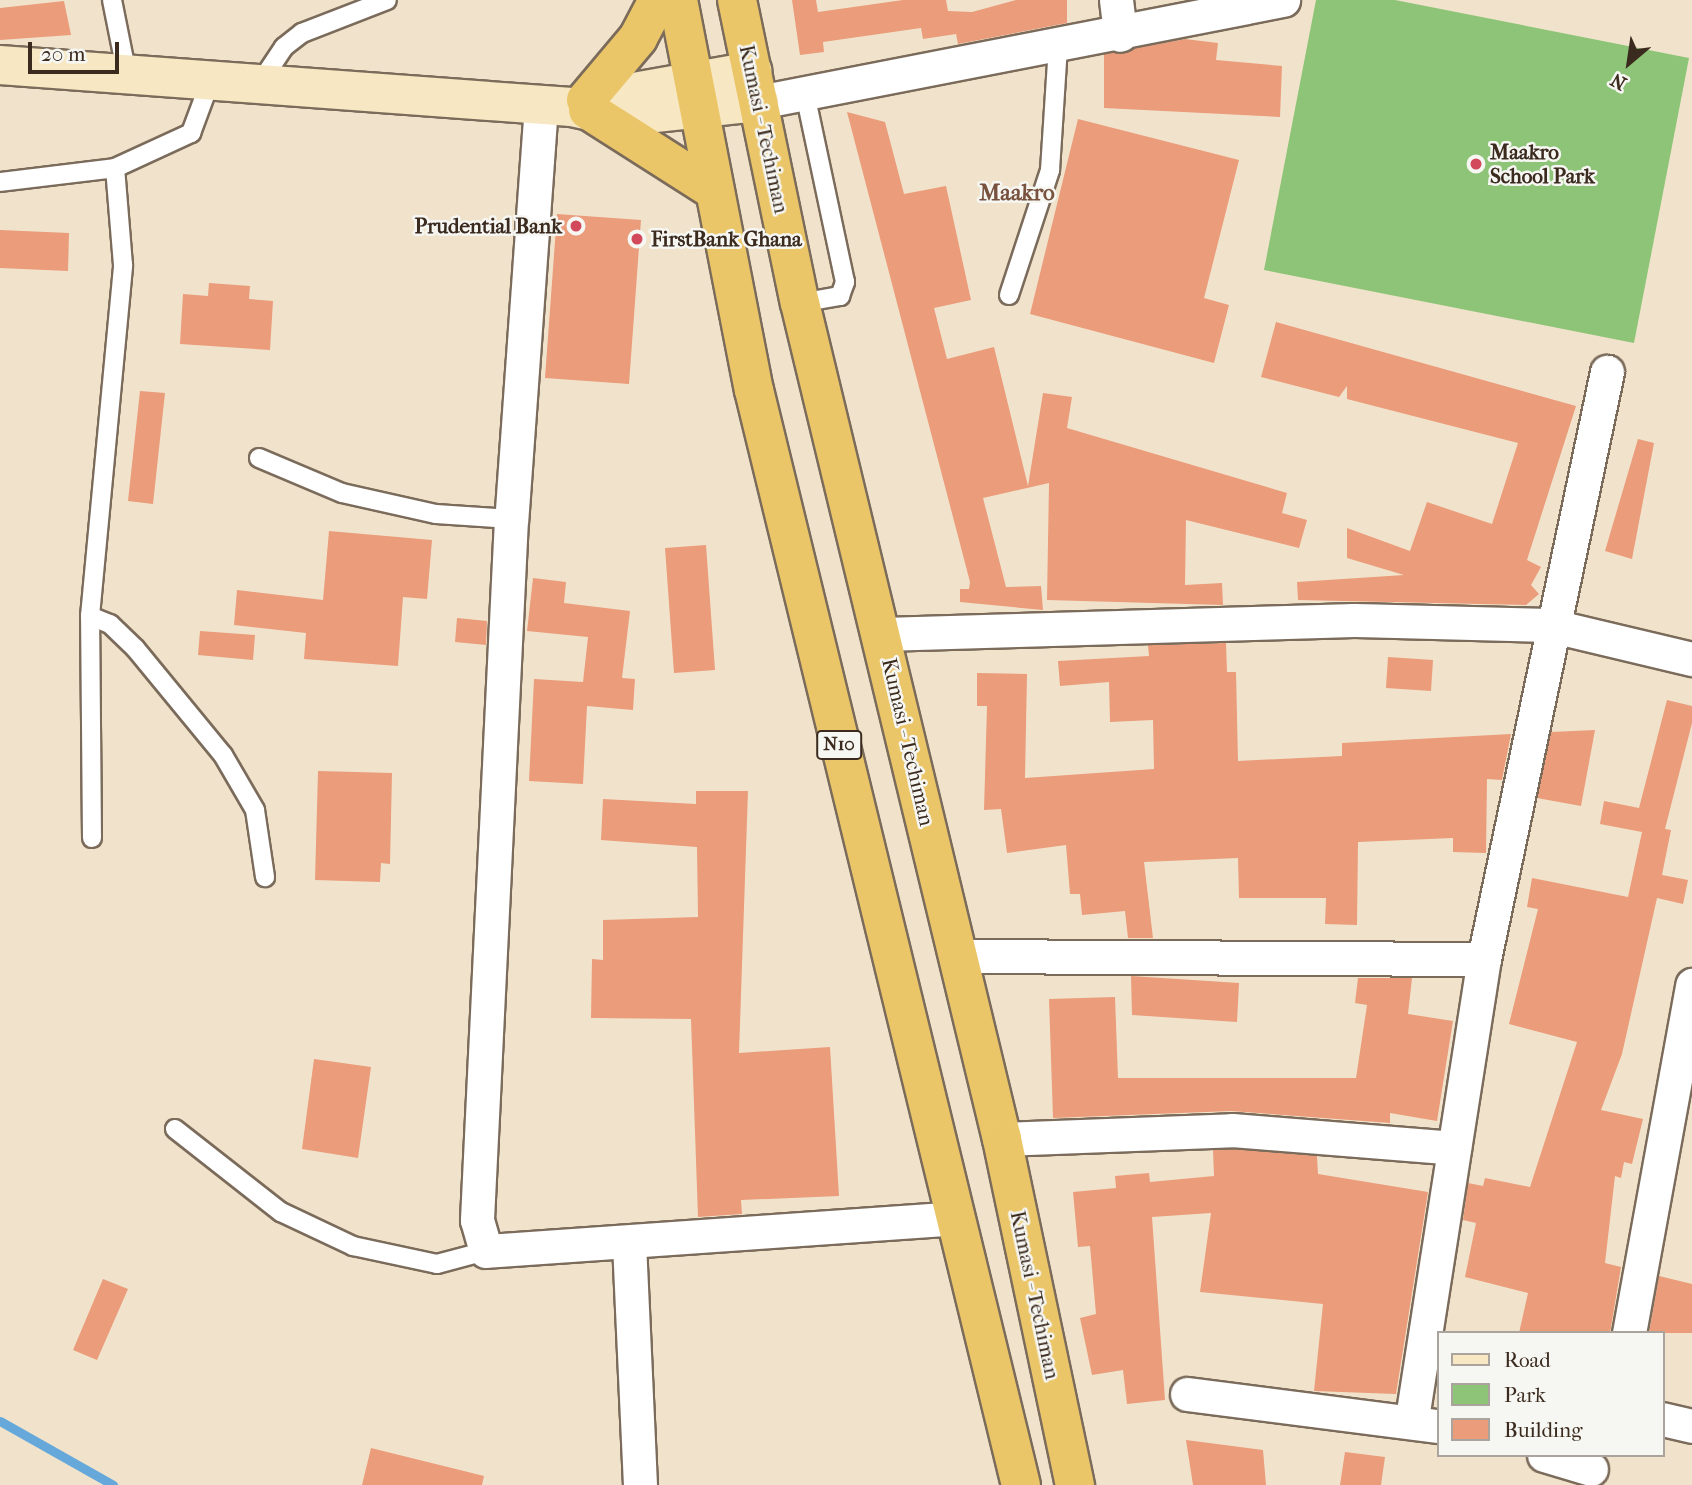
<!DOCTYPE html>
<style>
body{margin:0}
#map{position:relative;width:1692px;height:1485px;overflow:hidden;background:#f1e3cb;font-family:"IM FELL French Canon",serif}
div>[style]{position:absolute}
.green>*{inset:0;background:#8dc477}
.stream>*{height:9px;margin:-4.5px;padding:0 4.5px;transform-origin:4.5px;border-radius:4.5px;background:#66a8da}
.building>*{inset:0;background:#ea9c7b}
.roads{filter:drop-shadow(2px 0 #7b6b5b) drop-shadow(-2px 0 #7b6b5b) drop-shadow(0 2px #7b6b5b) drop-shadow(0 -2px #7b6b5b)}
.lane>*{height:18px;margin:-9px;padding:0 9px;transform-origin:9px;border-radius:9px;background:#fff}
.street>*{height:33px;margin:-16.5px;padding:0 16.5px;transform-origin:16.5px;border-radius:16.5px;background:#fff}
.secondary>*{height:38px;margin:-19px;padding:0 19px;transform-origin:19px;border-radius:19px;background:#f7e8c3}
.highway>*{height:38px;margin:-19px;padding:0 19px;transform-origin:19px;border-radius:19px;background:#ebc669}
.dots>*{width:19px;height:19px;translate:-50% -50%;box-sizing:border-box;border:4px solid #f6f6f2;border-radius:50%}
span{translate:-50% -50%;white-space:nowrap;text-align:center;line-height:1.15;-webkit-text-stroke:5px #f6f6f2;paint-order:stroke}
.shield-label span{padding:2px 5px;background:#f6f6f2;border:2px solid;border-radius:5px;-webkit-text-stroke-width:0}
.shield-label{font-size:19px;color:#3b2a1e;font-weight:700}
.street-label{font-size:21px;color:#3b2a1e}
.poi-label{font-size:21px;color:#3b2a1e;font-weight:700}
.left{translate:0 -50%;text-align:left}
.right{translate:-100% -50%;text-align:right}
.neighbourhood-label{font-size:23px;color:#78523f;font-weight:700}
.legend{position:absolute;left:1437px;top:1331px;width:228px;height:126px;box-sizing:border-box;background:#f6f6f2;border:2px solid #aba49d;margin:0;padding:9px 12px;list-style:none;font-size:21px;color:#3b2a1e}
.legend li{display:flex;align-items:center;gap:14px;height:35px}
.legend b{width:35px;border:2px solid #aba49d}
.north{position:absolute;left:1594px;top:28px;width:70px;height:70px;-webkit-text-stroke:5px #f6f6f2;paint-order:stroke;rotate:209deg;font-size:19px;font-weight:700;line-height:28px;text-align:center;color:#3b2a1e}
.north::after{content:'';display:block;margin:auto;width:24px;height:32px;background:#3b2a1e;clip-path:polygon(50% 0,100% 100%,50% 72%,0 100%)}
.scale{position:absolute;left:28px;top:42px;width:91px;height:32px;box-sizing:border-box;border:4px solid #3b2a1e;border-top:0;padding-left:9px;font-size:21px;line-height:24px;white-space:nowrap;color:#3b2a1e;-webkit-text-stroke:5px #f6f6f2;paint-order:stroke}
</style>
<div id="map">
<div class="green">
<i style="clip-path:polygon(1316px 0,1395px 0,1689px 58px,1634px 343px,1264px 270px)"></i>
</div>
<div class="stream">
<i style="left:0;top:1421px;width:130px;rotate:29.5deg"></i>
</div>
<div class="building">
<i style="clip-path:polygon(792px 0,816px 0,818px 12px,903px 0,946px 0,948px 11px,972px 12px,1016px 0,1067px 0,1067px 23px,958px 44px,956px 34px,923px 39px,921px 28px,823px 42px,824px 52px,800px 55px)"></i>
<i style="clip-path:polygon(64px 1px,71px 35px,0 40px,0 8px)"></i>
<i style="clip-path:polygon(1185px 39px,1218px 43px,1216px 60px,1282px 66px,1280px 117px,1104px 108px,1104px 54px)"></i>
<i style="clip-path:polygon(847px 112px,885px 122px,904px 194px,946px 186px,971px 300px,934px 308px,947px 359px,994px 347px,1028px 486px,1043px 393px,1072px 397px,1067px 428px,1287px 493px,1282px 513px,1307px 520px,1299px 548px,1186px 520px,1185px 585px,1222px 583px,1223px 605px,1047px 600px,1049px 483px,983px 498px,1006px 587px,1041px 586px,1043px 610px,960px 602px,960px 589px,969px 589px,970px 582px)"></i>
<i style="clip-path:polygon(1078px 119px,1239px 160px,1204px 298px,1229px 305px,1214px 363px,1030px 314px)"></i>
<i style="clip-path:polygon(557px 214px,641px 220px,629px 384px,545px 378px)"></i>
<i style="clip-path:polygon(0 230px,69px 233px,68px 271px,0 268px)"></i>
<i style="clip-path:polygon(209px 283px,250px 286px,249px 299px,273px 301px,270px 350px,180px 344px,183px 294px,208px 296px)"></i>
<i style="clip-path:polygon(1276px 322px,1576px 406px,1527px 560px,1541px 567px,1531px 585px,1539px 594px,1526px 605px,1298px 600px,1297px 582px,1404px 575px,1347px 558px,1347px 528px,1410px 551px,1427px 502px,1492px 524px,1518px 443px,1347px 399px,1347px 386px,1339px 397px,1261px 377px)"></i>
<i style="clip-path:polygon(140px 391px,165px 393px,153px 504px,128px 501px)"></i>
<i style="clip-path:polygon(1638px 439px,1654px 443px,1632px 559px,1605px 551px)"></i>
<i style="clip-path:polygon(329px 531px,432px 540px,427px 599px,403px 597px,398px 666px,304px 659px,306px 633px,234px 625px,237px 590px,323px 600px)"></i>
<i style="clip-path:polygon(706px 545px,715px 670px,674px 673px,665px 548px)"></i>
<i style="clip-path:polygon(533px 578px,566px 582px,564px 603px,630px 611px,622px 678px,635px 679px,633px 710px,587px 706px,583px 784px,529px 781px,534px 679px,583px 682px,588px 637px,527px 631px)"></i>
<i style="clip-path:polygon(457px 618px,487px 621px,486px 645px,455px 642px)"></i>
<i style="clip-path:polygon(200px 631px,255px 635px,253px 660px,198px 655px)"></i>
<i style="clip-path:polygon(1226px 643px,1227px 672px,1236px 672px,1238px 761px,1342px 756px,1342px 743px,1511px 734px,1502px 780px,1487px 779px,1486px 853px,1453px 852px,1453px 838px,1358px 842px,1357px 925px,1325px 924px,1326px 898px,1239px 898px,1238px 858px,1144px 862px,1153px 938px,1128px 938px,1125px 911px,1082px 915px,1080px 894px,1070px 894px,1066px 845px,1007px 853px,1001px 809px,984px 810px,987px 706px,977px 706px,977px 673px,1027px 674px,1025px 778px,1154px 769px,1153px 720px,1110px 722px,1109px 682px,1060px 686px,1058px 661px,1149px 656px,1148px 645px)"></i>
<i style="clip-path:polygon(1388px 657px,1433px 660px,1431px 691px,1386px 688px)"></i>
<i style="clip-path:polygon(1667px 700px,1692px 706px,1692px 723px,1665px 829px,1671px 830px,1662px 875px,1688px 880px,1683px 904px,1657px 898px,1622px 1054px,1601px 1110px,1643px 1119px,1632px 1164px,1624px 1162px,1621px 1178px,1615px 1176px,1605px 1263px,1621px 1267px,1610px 1333px,1519px 1333px,1528px 1293px,1465px 1277px,1476px 1223px,1463px 1220px,1468px 1183px,1483px 1186px,1485px 1178px,1530px 1187px,1577px 1042px,1509px 1024px,1538px 909px,1527px 907px,1532px 878px,1628px 897px,1642px 832px,1600px 824px,1604px 801px,1639px 808px)"></i>
<i style="clip-path:polygon(1595px 730px,1581px 806px,1537px 798px,1551px 732px)"></i>
<i style="clip-path:polygon(318px 771px,392px 773px,390px 864px,381px 863px,380px 882px,315px 880px)"></i>
<i style="clip-path:polygon(696px 791px,748px 791px,739px 1053px,830px 1047px,839px 1196px,741px 1200px,742px 1214px,698px 1217px,691px 1019px,591px 1018px,592px 959px,603px 960px,603px 920px,698px 917px,697px 847px,601px 840px,603px 799px,696px 804px)"></i>
<i style="clip-path:polygon(1131px 976px,1239px 983px,1237px 1022px,1132px 1015px)"></i>
<i style="clip-path:polygon(1358px 978px,1412px 978px,1408px 1014px,1453px 1021px,1437px 1121px,1390px 1113px,1390px 1123px,1231px 1111px,1053px 1118px,1049px 999px,1115px 997px,1118px 1078px,1356px 1078px,1367px 1005px,1355px 1003px)"></i>
<i style="clip-path:polygon(314px 1059px,371px 1067px,358px 1158px,302px 1149px)"></i>
<i style="clip-path:polygon(1232px 1149px,1317px 1156px,1318px 1174px,1428px 1192px,1396px 1394px,1314px 1391px,1323px 1304px,1200px 1292px,1211px 1213px,1152px 1217px,1165px 1400px,1127px 1404px,1123px 1370px,1092px 1375px,1080px 1318px,1096px 1314px,1090px 1246px,1078px 1247px,1073px 1192px,1116px 1188px,1115px 1176px,1149px 1173px,1150px 1182px,1214px 1176px,1213px 1150px)"></i>
<i style="clip-path:polygon(1659px 1276px,1692px 1284px,1692px 1333px,1649px 1333px)"></i>
<i style="clip-path:polygon(103px 1279px,128px 1289px,97px 1360px,73px 1350px)"></i>
<i style="clip-path:polygon(1186px 1440px,1263px 1450px,1266px 1485px,1193px 1485px)"></i>
<i style="clip-path:polygon(371px 1448px,484px 1476px,482px 1485px,362px 1485px)"></i>
<i style="clip-path:polygon(1345px 1452px,1385px 1457px,1381px 1485px,1340px 1485px)"></i>
</div>
<div class="roads">
<div class="lane">
<i style="left:112px;top:0;width:76px;rotate:78.7deg"></i>
<i style="left:260px;top:83px;width:43px;rotate:-56.3deg"></i>
<i style="left:284px;top:47px;width:23px;rotate:-38deg"></i>
<i style="left:302px;top:33px;width:91px;rotate:-21.2deg"></i>
<i style="left:0;top:182px;width:116px;rotate:-6.9deg"></i>
<i style="left:1009px;top:295px;width:132px;rotate:-71.8deg"></i>
<i style="left:1050px;top:170px;width:123px;rotate:-86.3deg"></i>
<i style="left:800px;top:303px;width:41px;rotate:-9.9deg"></i>
<i style="left:840px;top:296px;width:15px;rotate:-70deg"></i>
<i style="left:845px;top:282px;width:192px;rotate:-102deg"></i>
<i style="left:259px;top:458px;width:90px;rotate:22.9deg"></i>
<i style="left:342px;top:493px;width:96px;rotate:12.6deg"></i>
<i style="left:436px;top:514px;width:75px;rotate:3.8deg"></i>
<i style="left:90px;top:616px;width:22px;rotate:22deg"></i>
<i style="left:110px;top:624px;width:35px;rotate:44deg"></i>
<i style="left:135px;top:648px;width:139px;rotate:50.6deg"></i>
<i style="left:223px;top:755px;width:64px;rotate:59.8deg"></i>
<i style="left:255px;top:810px;width:68px;rotate:81.5deg"></i>
<i style="left:92px;top:838px;width:222px;rotate:-90.5deg"></i>
<i style="left:90px;top:616px;width:353px;rotate:-84.6deg"></i>
<i style="left:123px;top:265px;width:97px;rotate:-94.7deg"></i>
<i style="left:115px;top:168px;width:84px;rotate:-24.7deg"></i>
<i style="left:191px;top:133px;width:54px;rotate:-69.6deg"></i>
<i style="left:175px;top:1129px;width:135px;rotate:38.1deg"></i>
<i style="left:281px;top:1212px;width:80px;rotate:25.3deg"></i>
<i style="left:353px;top:1246px;width:86px;rotate:12.1deg"></i>
<i style="left:437px;top:1264px;width:51px;rotate:-14.9deg"></i>
</div>
<div class="street">
<i style="left:1116px;top:0;width:35px;rotate:83deg"></i>
<i style="left:759px;top:102px;width:534px;rotate:-11.02deg"></i>
<i style="left:541px;top:105px;width:415px;rotate:94.1deg"></i>
<i style="left:511px;top:519px;width:702px;rotate:92.78deg"></i>
<i style="left:477px;top:1220px;width:32px;rotate:74deg"></i>
<i style="left:486px;top:1251px;width:468px;rotate:-4deg"></i>
<i style="left:883px;top:634px;width:471px;rotate:-1.7deg"></i>
<i style="left:1354px;top:620px;width:195px;rotate:1.5deg"></i>
<i style="left:1549px;top:625px;width:147px;rotate:13.4deg"></i>
<i style="left:957px;top:956px;width:527px;rotate:0.33deg"></i>
<i style="left:1002px;top:1139px;width:230px;rotate:-2.2deg"></i>
<i style="left:1232px;top:1130px;width:223px;rotate:4.6deg"></i>
<i style="left:629px;top:1243px;width:242px;rotate:87.4deg"></i>
<i style="left:1629px;top:1333px;width:354px;rotate:-79.7deg"></i>
<i style="left:1187px;top:1394px;width:253px;rotate:7.3deg"></i>
<i style="left:1412px;top:1418px;width:465px;rotate:-81.1deg"></i>
<i style="left:1484px;top:959px;width:600px;rotate:-78.17deg"></i>
<i style="left:1662px;top:1419px;width:31px;rotate:13deg"></i>
<i style="left:1544px;top:1455px;width:49px;rotate:16.6deg"></i>
</div>
<div class="secondary">
<i style="left:0;top:65px;width:573px;rotate:4.21deg"></i>
<i style="left:571px;top:107px;width:48px;rotate:12deg"></i>
<i style="left:618px;top:117px;width:142px;rotate:-6.1deg"></i>
<i style="left:589px;top:100px;width:166px;rotate:-10.1deg"></i>
</div>
<div class="highway">
<i style="left:678px;top:0;width:397px;rotate:79deg"></i>
<i style="left:754px;top:390px;width:1127px;rotate:76.3deg"></i>
<i style="left:737px;top:0;width:309px;rotate:78.3deg"></i>
<i style="left:800px;top:303px;width:860px;rotate:76.42deg"></i>
<i style="left:1002px;top:1139px;width:354px;rotate:78.1deg"></i>
<i style="left:586px;top:100px;width:81px;rotate:-50deg"></i>
<i style="left:638px;top:38px;width:43px;rotate:-62.2deg"></i>
<i style="left:588px;top:110px;width:147px;rotate:32.5deg"></i>
</div>
</div>
<div class="dots">
<i style="left:1476px;top:164px;background:#d1495b"></i>
<i style="left:576px;top:226px;background:#d1495b"></i>
<i style="left:637px;top:239px;background:#d1495b"></i>
</div>
<div class="shield-label">
<span style="left:839px;top:745px">N10</span>
</div>
<div class="street-label">
<span style="left:764px;top:129px;rotate:78deg">Kumasi - Techiman</span>
<span style="left:908px;top:742px;rotate:77deg">Kumasi - Techiman</span>
<span style="left:1035px;top:1295px;rotate:78deg">Kumasi - Techiman</span>
</div>
<div class="poi-label">
<span class="left" style="left:1490px;top:164px">Maakro<br>School Park</span>
<span class="right" style="left:562px;top:226px">Prudential Bank</span>
<span class="left" style="left:651px;top:239px">FirstBank Ghana</span>
</div>
<div class="neighbourhood-label">
<span style="left:1017px;top:193px">Maakro</span>
</div>
<ul class="legend">
<li><b style="height:9px;background:#f7e8c3"></b>Road</li>
<li><b style="height:19px;background:#8dc477"></b>Park</li>
<li><b style="height:19px;background:#ea9c7b"></b>Building</li>
</ul>
<div class="north">N</div>
<div class="scale">20 m</div>
</div>
